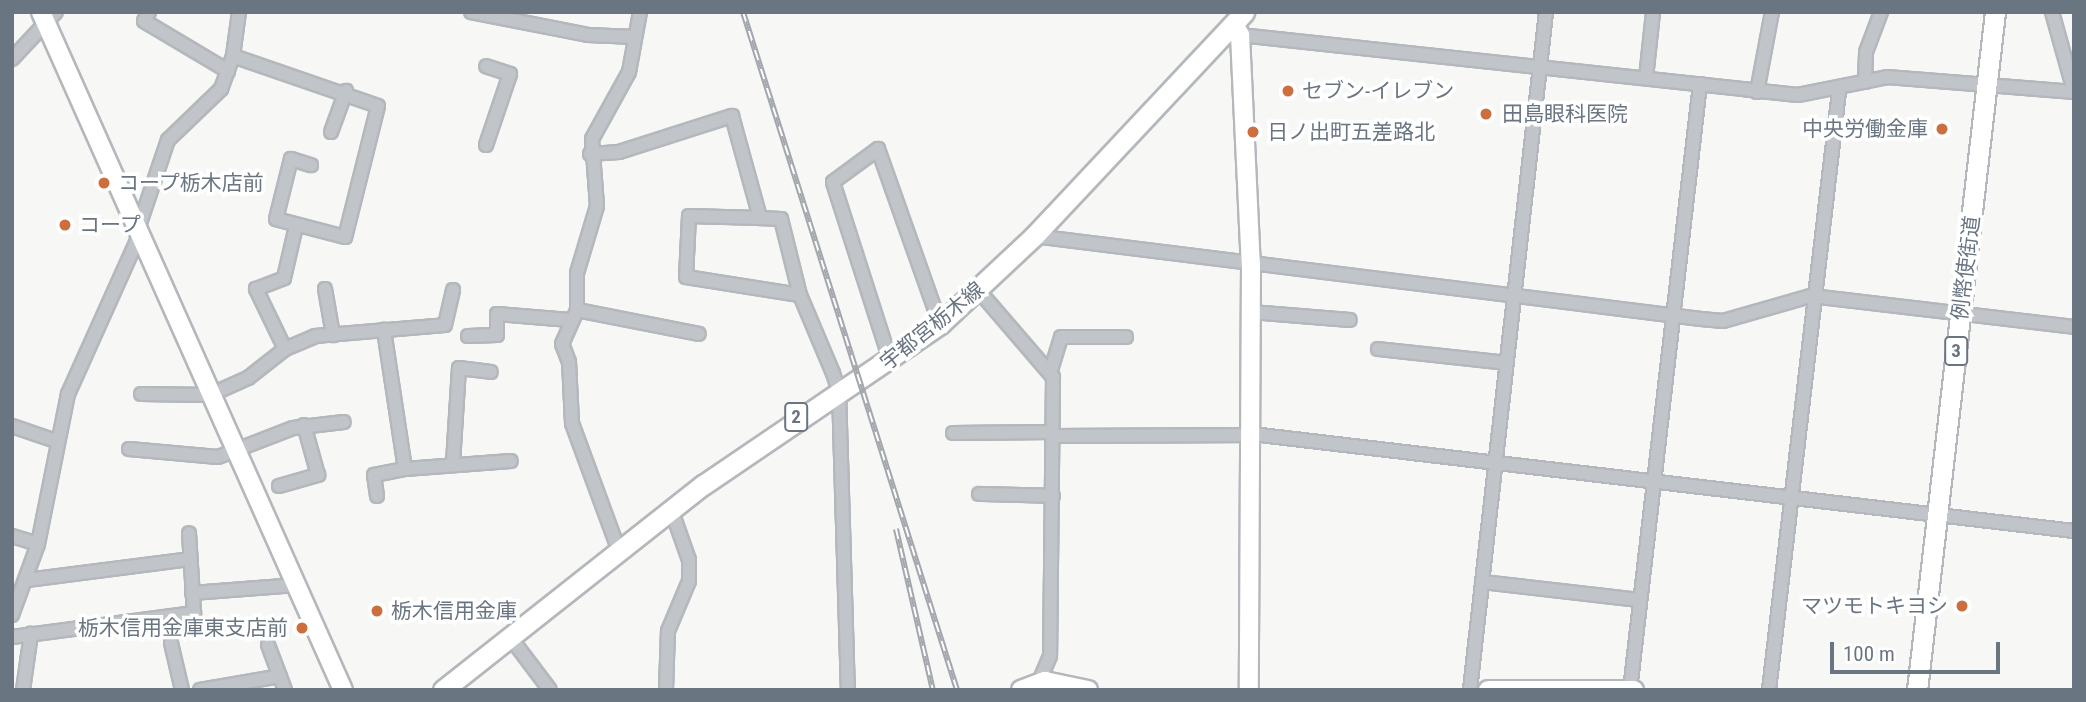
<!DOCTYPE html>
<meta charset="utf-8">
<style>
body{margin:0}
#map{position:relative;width:2086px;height:702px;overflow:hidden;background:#f7f7f5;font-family:"Roboto Condensed","Noto Sans JP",sans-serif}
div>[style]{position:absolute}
.roads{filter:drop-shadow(2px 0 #b4b8bc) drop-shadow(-2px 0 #b4b8bc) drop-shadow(0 2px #b4b8bc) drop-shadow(0 -2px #b4b8bc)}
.street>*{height:12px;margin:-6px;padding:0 6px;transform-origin:6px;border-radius:6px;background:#c1c4c8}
.secondary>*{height:18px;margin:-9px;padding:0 9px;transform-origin:9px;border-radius:9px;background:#fff}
.primary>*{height:19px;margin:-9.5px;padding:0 9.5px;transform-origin:9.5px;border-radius:9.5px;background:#fff}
.rail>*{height:6px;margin-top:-3px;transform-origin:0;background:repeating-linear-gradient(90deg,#fff 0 10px,#a3a7ad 0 20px);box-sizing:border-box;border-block:2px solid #a3a7ad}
.dots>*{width:19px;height:19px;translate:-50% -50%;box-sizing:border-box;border:4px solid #fff;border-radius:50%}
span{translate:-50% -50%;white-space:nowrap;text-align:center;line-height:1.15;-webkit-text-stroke:7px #fff;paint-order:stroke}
.shield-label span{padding:2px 5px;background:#fff;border:2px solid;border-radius:5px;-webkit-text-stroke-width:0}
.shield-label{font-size:19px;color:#6a7582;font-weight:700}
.poi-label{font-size:21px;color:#6a7582}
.left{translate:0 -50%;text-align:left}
.right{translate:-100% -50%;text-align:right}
.street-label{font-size:21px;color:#6a7582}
.frame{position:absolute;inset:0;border:14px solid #6a7582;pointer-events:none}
.scale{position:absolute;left:1830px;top:642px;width:170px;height:32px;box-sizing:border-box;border:4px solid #6a7582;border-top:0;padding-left:9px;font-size:21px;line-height:24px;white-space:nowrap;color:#6a7582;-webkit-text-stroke:5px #fff;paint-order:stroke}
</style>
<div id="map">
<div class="roads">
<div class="street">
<i style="left:149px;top:12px;width:10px;rotate:119deg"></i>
<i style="left:144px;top:21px;width:98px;rotate:30.8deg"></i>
<i style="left:239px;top:12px;width:44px;rotate:97.8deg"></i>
<i style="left:233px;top:56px;width:153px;rotate:19deg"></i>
<i style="left:378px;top:106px;width:135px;rotate:104.1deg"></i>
<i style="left:345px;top:237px;width:71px;rotate:-165.4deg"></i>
<i style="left:276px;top:219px;width:62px;rotate:-76deg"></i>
<i style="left:291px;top:159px;width:21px;rotate:17deg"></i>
<i style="left:471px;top:12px;width:119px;rotate:11.1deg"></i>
<i style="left:588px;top:35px;width:47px;rotate:2.4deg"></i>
<i style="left:2052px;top:12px;width:82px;rotate:74.4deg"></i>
<i style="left:1240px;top:35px;width:561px;rotate:6.14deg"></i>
<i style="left:1798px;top:95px;width:91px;rotate:-11.4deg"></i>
<i style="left:1887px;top:77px;width:188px;rotate:4.6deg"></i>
<i style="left:12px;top:59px;width:64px;rotate:-46.9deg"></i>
<i style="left:1646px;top:78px;width:66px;rotate:-83.9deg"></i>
<i style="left:1865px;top:82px;width:30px;rotate:-88deg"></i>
<i style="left:1866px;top:52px;width:43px;rotate:-69.4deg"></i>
<i style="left:1757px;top:92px;width:81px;rotate:-79.4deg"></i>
<i style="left:331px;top:132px;width:44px;rotate:-69.9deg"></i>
<i style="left:486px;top:145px;width:75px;rotate:-71.3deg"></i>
<i style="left:510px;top:74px;width:25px;rotate:-162deg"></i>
<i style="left:590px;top:154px;width:29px;rotate:-4deg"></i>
<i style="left:619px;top:152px;width:119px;rotate:-17.7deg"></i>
<i style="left:732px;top:116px;width:106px;rotate:74.6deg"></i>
<i style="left:760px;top:218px;width:21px;rotate:3deg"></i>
<i style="left:781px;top:219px;width:78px;rotate:76deg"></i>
<i style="left:760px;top:218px;width:71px;rotate:-178.4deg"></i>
<i style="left:689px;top:216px;width:61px;rotate:92.8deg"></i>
<i style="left:686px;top:277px;width:115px;rotate:9deg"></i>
<i style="left:800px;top:295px;width:85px;rotate:67.1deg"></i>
<i style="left:833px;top:373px;width:19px;rotate:72deg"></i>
<i style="left:839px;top:391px;width:299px;rotate:88.3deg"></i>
<i style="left:138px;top:229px;width:94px;rotate:-71.4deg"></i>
<i style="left:168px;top:140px;width:74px;rotate:-43.9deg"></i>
<i style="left:221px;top:89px;width:35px;rotate:-70deg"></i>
<i style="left:1034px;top:236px;width:672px;rotate:7.09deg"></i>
<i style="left:1701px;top:319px;width:22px;rotate:5deg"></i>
<i style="left:1723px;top:321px;width:91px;rotate:-15.9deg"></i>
<i style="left:1811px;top:296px;width:265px;rotate:6.7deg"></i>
<i style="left:325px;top:289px;width:47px;rotate:80.1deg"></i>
<i style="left:979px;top:291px;width:113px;rotate:49.3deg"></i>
<i style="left:1053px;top:377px;width:279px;rotate:90.6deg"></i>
<i style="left:1050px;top:656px;width:28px;rotate:113deg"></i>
<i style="left:577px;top:310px;width:124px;rotate:11.1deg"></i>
<i style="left:1251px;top:312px;width:99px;rotate:4.6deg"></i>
<i style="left:468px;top:336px;width:29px;rotate:-2deg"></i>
<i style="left:497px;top:335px;width:21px;rotate:-90deg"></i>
<i style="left:497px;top:314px;width:73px;rotate:4.7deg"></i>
<i style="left:285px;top:349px;width:33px;rotate:-23deg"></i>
<i style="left:315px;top:336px;width:130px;rotate:-4.8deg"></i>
<i style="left:445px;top:325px;width:36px;rotate:-77deg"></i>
<i style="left:1378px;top:349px;width:129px;rotate:6.2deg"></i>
<i style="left:891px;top:363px;width:190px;rotate:-107.8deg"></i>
<i style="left:833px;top:182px;width:56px;rotate:-36.3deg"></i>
<i style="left:878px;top:149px;width:186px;rotate:70.5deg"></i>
<i style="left:1051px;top:370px;width:34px;rotate:-73deg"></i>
<i style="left:1061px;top:337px;width:65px"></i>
<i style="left:141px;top:394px;width:69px;rotate:0.8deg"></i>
<i style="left:210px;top:395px;width:42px;rotate:-24.1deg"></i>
<i style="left:248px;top:378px;width:47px;rotate:-38.1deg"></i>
<i style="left:285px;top:349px;width:67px;rotate:-115.8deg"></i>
<i style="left:256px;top:289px;width:30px;rotate:-21deg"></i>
<i style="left:284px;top:278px;width:53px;rotate:-77deg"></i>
<i style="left:12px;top:426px;width:46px;rotate:18.8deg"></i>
<i style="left:953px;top:433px;width:100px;rotate:-0.6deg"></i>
<i style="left:1054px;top:436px;width:206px;rotate:-0.3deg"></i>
<i style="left:1260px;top:435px;width:820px;rotate:6.73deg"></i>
<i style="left:129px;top:449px;width:89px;rotate:5.1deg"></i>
<i style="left:218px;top:457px;width:80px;rotate:-21.1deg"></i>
<i style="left:293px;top:428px;width:51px;rotate:-6.7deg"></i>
<i style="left:453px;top:463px;width:95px;rotate:-86.4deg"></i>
<i style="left:459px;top:368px;width:32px;rotate:7deg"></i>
<i style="left:405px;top:469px;width:106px;rotate:-4.3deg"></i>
<i style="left:279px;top:486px;width:41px;rotate:-15.8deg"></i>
<i style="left:318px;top:475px;width:52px;rotate:-105.6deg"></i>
<i style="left:979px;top:494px;width:74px;rotate:1.5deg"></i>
<i style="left:377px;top:496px;width:21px;rotate:-98deg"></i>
<i style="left:374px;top:475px;width:32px;rotate:-11deg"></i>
<i style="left:405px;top:469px;width:141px;rotate:-98.6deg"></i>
<i style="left:12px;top:536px;width:27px;rotate:17deg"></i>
<i style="left:619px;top:551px;width:136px;rotate:-110.2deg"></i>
<i style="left:572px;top:423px;width:61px;rotate:-92.8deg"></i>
<i style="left:569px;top:362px;width:19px;rotate:-111deg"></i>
<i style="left:562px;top:344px;width:37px;rotate:-66deg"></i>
<i style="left:577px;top:310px;width:37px;rotate:-90deg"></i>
<i style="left:577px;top:273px;width:70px;rotate:-73.4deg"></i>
<i style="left:597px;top:206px;width:67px;rotate:-94.3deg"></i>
<i style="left:592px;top:139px;width:77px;rotate:-61.1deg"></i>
<i style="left:629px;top:72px;width:61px;rotate:-79.6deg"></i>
<i style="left:27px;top:580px;width:164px;rotate:-7.3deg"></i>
<i style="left:1482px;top:582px;width:159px;rotate:6.5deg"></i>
<i style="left:192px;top:593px;width:105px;rotate:-4.4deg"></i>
<i style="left:12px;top:615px;width:76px;rotate:-69.9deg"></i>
<i style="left:38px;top:544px;width:153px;rotate:-78.7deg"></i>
<i style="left:68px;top:394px;width:175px;rotate:-65.8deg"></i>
<i style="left:12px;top:637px;width:184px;rotate:-7.5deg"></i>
<i style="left:194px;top:613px;width:80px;rotate:-93.6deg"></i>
<i style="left:510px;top:637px;width:66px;rotate:53deg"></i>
<i style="left:171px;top:643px;width:48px;rotate:76.8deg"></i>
<i style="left:268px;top:645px;width:48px;rotate:69.3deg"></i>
<i style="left:23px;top:690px;width:57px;rotate:-81.9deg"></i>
<i style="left:200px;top:690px;width:81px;rotate:-9.9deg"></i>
<i style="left:666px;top:690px;width:59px;rotate:-88.1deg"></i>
<i style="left:668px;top:631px;width:54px;rotate:-67.2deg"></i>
<i style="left:689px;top:581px;width:21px;rotate:-90deg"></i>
<i style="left:689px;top:560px;width:54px;rotate:-109.4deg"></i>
<i style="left:1470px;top:690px;width:682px;rotate:-83.6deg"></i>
<i style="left:1630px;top:690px;width:610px;rotate:-83.41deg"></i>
<i style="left:1769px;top:690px;width:603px;rotate:-83.33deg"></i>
</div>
<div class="secondary">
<i style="left:41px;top:12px;width:742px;rotate:65.99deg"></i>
<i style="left:1234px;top:24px;width:13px;rotate:61deg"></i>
<i style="left:1240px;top:35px;width:230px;rotate:87.3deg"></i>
<i style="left:1251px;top:265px;width:425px;rotate:90.3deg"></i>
<i style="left:1021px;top:690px;width:26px;rotate:-21deg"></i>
<i style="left:1045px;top:681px;width:44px;rotate:11.8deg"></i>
<i style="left:1488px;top:690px;width:146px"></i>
</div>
<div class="primary">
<i style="left:443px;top:690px;width:331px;rotate:-38.3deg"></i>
<i style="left:703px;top:485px;width:287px;rotate:-34.2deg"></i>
<i style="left:940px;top:324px;width:129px;rotate:-43.1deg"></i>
<i style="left:1034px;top:236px;width:307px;rotate:-46.8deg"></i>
<i style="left:1917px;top:690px;width:682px;rotate:-83.44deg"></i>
</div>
</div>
<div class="rail">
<i style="left:743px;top:12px;width:711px;rotate:72.48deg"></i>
<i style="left:896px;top:529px;width:165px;rotate:77.1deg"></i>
</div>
<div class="dots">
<i style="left:1288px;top:91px;background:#cd6e3f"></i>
<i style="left:1486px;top:114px;background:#cd6e3f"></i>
<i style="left:1942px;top:129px;background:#cd6e3f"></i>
<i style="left:1253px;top:132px;background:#cd6e3f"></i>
<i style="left:104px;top:183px;background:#cd6e3f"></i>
<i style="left:65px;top:225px;background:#cd6e3f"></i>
<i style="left:1962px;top:606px;background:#cd6e3f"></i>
<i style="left:377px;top:611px;background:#cd6e3f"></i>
<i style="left:302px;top:628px;background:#cd6e3f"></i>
</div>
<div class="shield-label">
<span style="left:1956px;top:351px">3</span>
<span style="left:796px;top:417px">2</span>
</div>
<div class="poi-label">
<span class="left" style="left:1302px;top:91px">セブン-イレブン</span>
<span class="left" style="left:1502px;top:114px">田島眼科医院</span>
<span class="right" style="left:1928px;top:129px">中央労働金庫</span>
<span class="left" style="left:1267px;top:132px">日ノ出町五差路北</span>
<span class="left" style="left:118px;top:183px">コープ栃木店前</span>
<span class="left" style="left:79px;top:225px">コープ</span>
<span class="right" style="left:1948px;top:606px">マツモトキヨシ</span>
<span class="left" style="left:391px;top:611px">栃木信用金庫</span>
<span class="right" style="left:288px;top:628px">栃木信用金庫東支店前</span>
</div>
<div class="street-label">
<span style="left:1966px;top:268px;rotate:-83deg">例幣使街道</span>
<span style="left:932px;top:326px;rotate:-39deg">宇都宮栃木線</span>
</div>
<div class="frame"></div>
<div class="scale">100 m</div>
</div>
